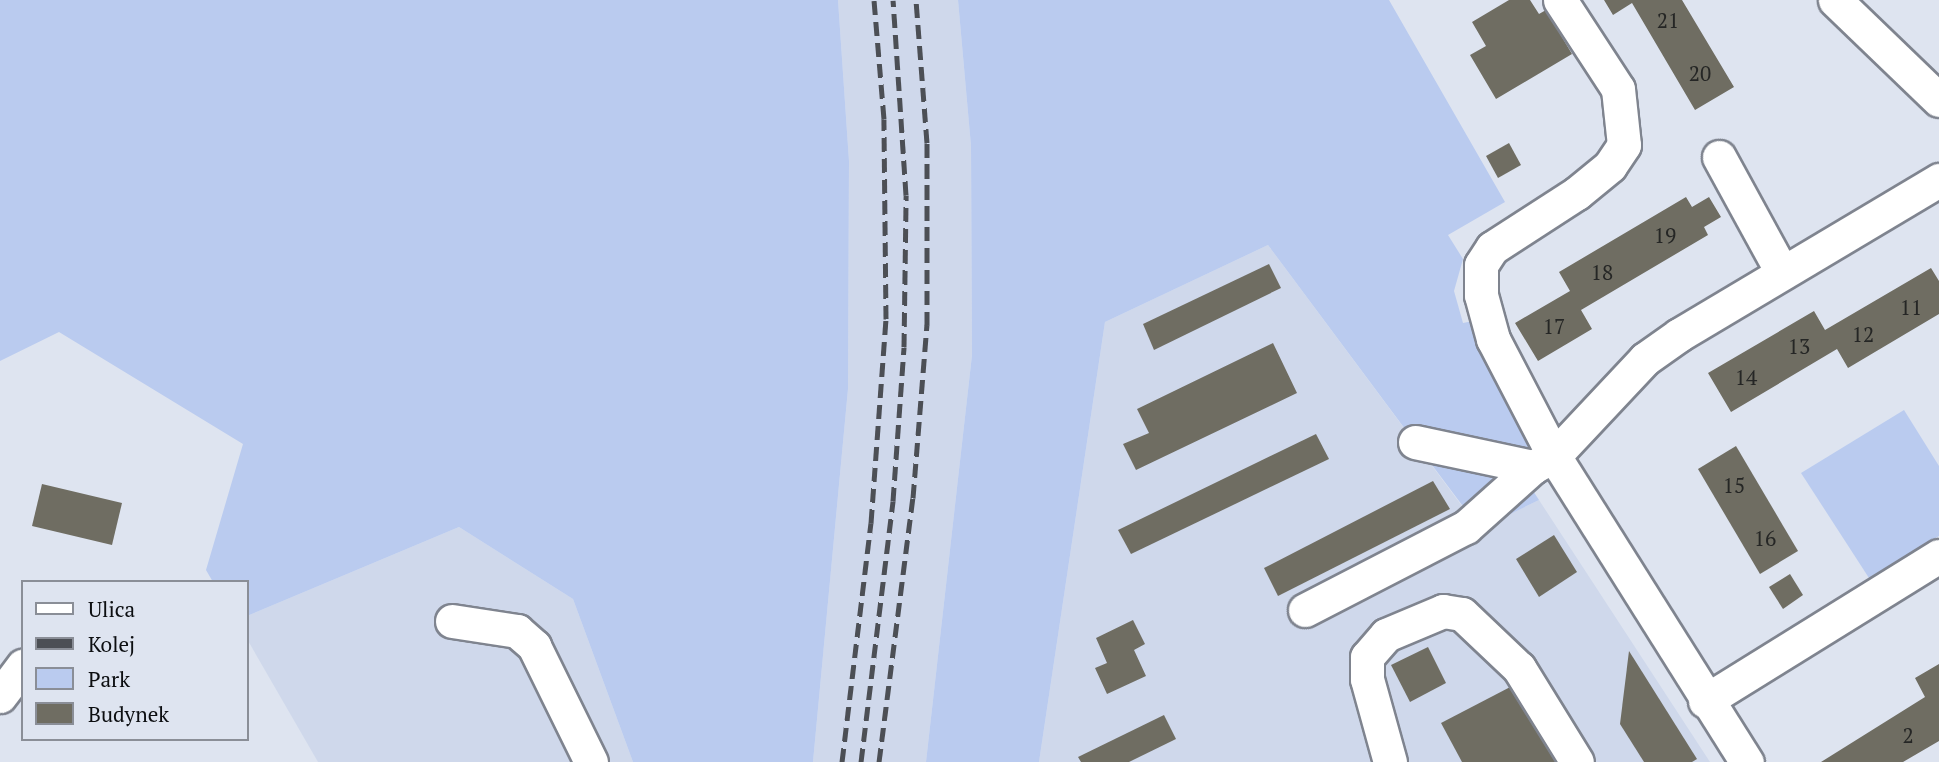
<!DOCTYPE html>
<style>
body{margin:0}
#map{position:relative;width:1939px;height:762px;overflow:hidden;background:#dee4f0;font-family:"PT Serif",serif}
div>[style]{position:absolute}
.built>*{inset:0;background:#cfd8eb}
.green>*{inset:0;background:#bacbef}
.building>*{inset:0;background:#6f6d62}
.roads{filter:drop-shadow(2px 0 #7f848f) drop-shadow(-2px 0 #7f848f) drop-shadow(0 2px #7f848f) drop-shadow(0 -2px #7f848f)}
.minor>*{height:33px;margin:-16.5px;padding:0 16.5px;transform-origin:16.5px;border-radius:16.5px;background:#fff}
.rail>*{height:5px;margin-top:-2.5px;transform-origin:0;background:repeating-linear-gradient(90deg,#4c4f55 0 14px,transparent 0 21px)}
span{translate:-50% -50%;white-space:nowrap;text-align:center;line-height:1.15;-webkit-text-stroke:5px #dee4f0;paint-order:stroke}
.number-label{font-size:21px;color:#252625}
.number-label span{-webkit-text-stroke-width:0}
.legend{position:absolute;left:21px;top:580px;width:228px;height:161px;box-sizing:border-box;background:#dee4f0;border:2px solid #8a8e97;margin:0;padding:9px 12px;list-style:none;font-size:21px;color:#0c0e11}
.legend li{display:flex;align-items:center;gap:14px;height:35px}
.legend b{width:35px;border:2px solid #8a8e97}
</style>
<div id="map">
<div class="built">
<i style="clip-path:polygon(838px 0,958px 0,971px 146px,972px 355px,926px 762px,813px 762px,848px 389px,849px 161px)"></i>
<i style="clip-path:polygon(1268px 245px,1479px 529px,1539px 500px,1710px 762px,1039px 762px,1105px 322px)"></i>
<i style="clip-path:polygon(459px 527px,573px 599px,633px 762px,318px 762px,247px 639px,247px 616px)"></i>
</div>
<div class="green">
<i style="clip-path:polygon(0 0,838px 0,849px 161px,848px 389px,813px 762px,633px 762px,573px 599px,459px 527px,247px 616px,247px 582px,213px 582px,206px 570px,243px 444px,59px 332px,0 361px)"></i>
<i style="clip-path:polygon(958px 0,1389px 0,1505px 202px,1448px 235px,1463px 259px,1454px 291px,1463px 323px,1473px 321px,1538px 457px,1408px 433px,1268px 245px,1105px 322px,1039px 762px,926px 762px,972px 355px,971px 146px)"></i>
<i style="clip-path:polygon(1904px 410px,1939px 466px,1939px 536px,1869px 578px,1801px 473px)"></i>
<i style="clip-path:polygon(1426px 457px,1520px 471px,1539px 500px,1480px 529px)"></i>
</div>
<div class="building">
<i style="clip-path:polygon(1509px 0,1530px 0,1539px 14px,1546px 10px,1572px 54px,1496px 99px,1470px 55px,1486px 46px,1472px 22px)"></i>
<i style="clip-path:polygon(1604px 0,1682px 0,1734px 87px,1695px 110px,1632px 3px,1613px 15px)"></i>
<i style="clip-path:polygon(1509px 143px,1521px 165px,1498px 178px,1486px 156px)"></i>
<i style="clip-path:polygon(1686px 197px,1692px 207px,1709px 197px,1721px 217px,1704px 227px,1708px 235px,1581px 310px,1592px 329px,1538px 361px,1515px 323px,1570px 291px,1559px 272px)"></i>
<i style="clip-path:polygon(1269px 264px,1281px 288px,1154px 350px,1143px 324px)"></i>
<i style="clip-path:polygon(1931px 268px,1939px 281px,1939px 314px,1848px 368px,1837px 349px,1731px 412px,1708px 373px,1814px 311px,1825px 330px)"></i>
<i style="clip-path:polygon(1273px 343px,1297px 393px,1136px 470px,1123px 444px,1149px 433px,1137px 409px)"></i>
<i style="clip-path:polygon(1316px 434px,1329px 459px,1131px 554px,1118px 530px)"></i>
<i style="clip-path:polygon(1736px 446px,1798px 551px,1760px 574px,1698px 469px)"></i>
<i style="clip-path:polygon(1433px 481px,1450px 509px,1278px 596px,1264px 568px)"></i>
<i style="clip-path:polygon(42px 484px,122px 503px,112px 545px,32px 526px)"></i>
<i style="clip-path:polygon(1554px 535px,1577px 572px,1539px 597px,1516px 559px)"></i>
<i style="clip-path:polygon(1790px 574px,1803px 595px,1783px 609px,1769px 587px)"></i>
<i style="clip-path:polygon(1133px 620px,1145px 644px,1134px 650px,1146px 676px,1107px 694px,1095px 668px,1107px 663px,1096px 638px)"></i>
<i style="clip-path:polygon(1428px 647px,1446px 683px,1410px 702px,1391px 665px)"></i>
<i style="clip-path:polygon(1629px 651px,1697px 759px,1692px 762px,1644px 762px,1620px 724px)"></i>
<i style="clip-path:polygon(1939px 664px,1939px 741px,1903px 762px,1821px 762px,1925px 697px,1915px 678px)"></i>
<i style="clip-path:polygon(1516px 684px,1556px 762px,1462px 762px,1441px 723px)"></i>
<i style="clip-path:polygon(1164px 715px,1176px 739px,1129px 762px,1081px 762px,1078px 757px)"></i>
</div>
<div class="roads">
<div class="minor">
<i style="left:1560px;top:0;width:106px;rotate:56.9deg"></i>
<i style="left:1618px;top:89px;width:56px;rotate:83.9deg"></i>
<i style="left:1624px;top:145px;width:25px;rotate:124deg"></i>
<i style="left:1610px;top:166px;width:43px;rotate:140.7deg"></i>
<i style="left:1577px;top:193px;width:101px;rotate:147.1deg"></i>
<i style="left:1492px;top:248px;width:20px;rotate:123deg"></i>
<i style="left:1481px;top:265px;width:30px;rotate:90deg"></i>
<i style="left:1481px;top:295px;width:46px;rotate:74.7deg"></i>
<i style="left:1493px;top:339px;width:132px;rotate:62.5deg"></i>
<i style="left:1554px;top:456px;width:362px;rotate:57.8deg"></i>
<i style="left:1835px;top:0;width:144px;rotate:43.9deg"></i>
<i style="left:1719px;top:157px;width:131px;rotate:61.3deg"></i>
<i style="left:1415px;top:442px;width:121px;rotate:12deg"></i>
<i style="left:1533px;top:467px;width:24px;rotate:-28deg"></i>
<i style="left:1554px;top:456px;width:133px;rotate:-46.8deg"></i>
<i style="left:1645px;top:359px;width:42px;rotate:-35.2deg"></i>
<i style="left:1679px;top:335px;width:303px;rotate:-30.8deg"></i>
<i style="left:1305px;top:610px;width:181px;rotate:-27.3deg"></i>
<i style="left:1466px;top:527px;width:90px;rotate:-41.8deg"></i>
<i style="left:452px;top:621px;width:66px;rotate:8.7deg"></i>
<i style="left:517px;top:631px;width:23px;rotate:41deg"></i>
<i style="left:534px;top:646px;width:129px;rotate:63.8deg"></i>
<i style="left:0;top:696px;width:38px;rotate:-53deg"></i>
<i style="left:1705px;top:701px;width:275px;rotate:-31.8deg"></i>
<i style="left:1390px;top:762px;width:86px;rotate:-105.5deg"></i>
<i style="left:1367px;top:679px;width:22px;rotate:-90deg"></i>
<i style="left:1367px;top:657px;width:29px;rotate:-49deg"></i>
<i style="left:1386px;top:635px;width:62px;rotate:-22.8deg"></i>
<i style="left:1443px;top:611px;width:19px;rotate:9deg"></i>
<i style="left:1462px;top:614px;width:79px;rotate:43.5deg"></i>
<i style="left:1519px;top:668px;width:110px;rotate:58.3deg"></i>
</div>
</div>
<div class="rail">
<i style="left:842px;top:762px;width:241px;rotate:-83.1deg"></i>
<i style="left:871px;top:523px;width:205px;rotate:-85.8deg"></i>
<i style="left:886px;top:319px;width:200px;rotate:-90.6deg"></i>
<i style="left:884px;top:119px;width:119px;rotate:-94.8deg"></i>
<i style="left:861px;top:762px;width:263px;rotate:-83deg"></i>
<i style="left:893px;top:501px;width:154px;rotate:-85.9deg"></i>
<i style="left:904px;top:347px;width:152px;rotate:-89.2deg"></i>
<i style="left:906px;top:195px;width:195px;rotate:-93.8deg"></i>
<i style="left:879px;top:762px;width:266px;rotate:-82.7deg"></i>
<i style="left:913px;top:498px;width:174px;rotate:-85.4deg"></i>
<i style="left:927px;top:325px;width:182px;rotate:-90deg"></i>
<i style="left:927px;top:143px;width:143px;rotate:-94.4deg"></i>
</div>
<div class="number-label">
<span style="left:1668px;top:20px">21</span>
<span style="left:1700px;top:73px">20</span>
<span style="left:1665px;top:235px">19</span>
<span style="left:1602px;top:272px">18</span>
<span style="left:1911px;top:307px">11</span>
<span style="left:1554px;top:326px">17</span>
<span style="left:1863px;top:334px">12</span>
<span style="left:1799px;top:346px">13</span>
<span style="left:1746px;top:377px">14</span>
<span style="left:1734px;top:485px">15</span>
<span style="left:1765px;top:538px">16</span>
<span style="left:1908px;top:735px">2</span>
</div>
<ul class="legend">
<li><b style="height:9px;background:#fff"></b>Ulica</li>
<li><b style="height:9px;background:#4c4f55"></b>Kolej</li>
<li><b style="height:19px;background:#bacbef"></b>Park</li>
<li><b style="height:19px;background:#6f6d62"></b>Budynek</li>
</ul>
</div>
